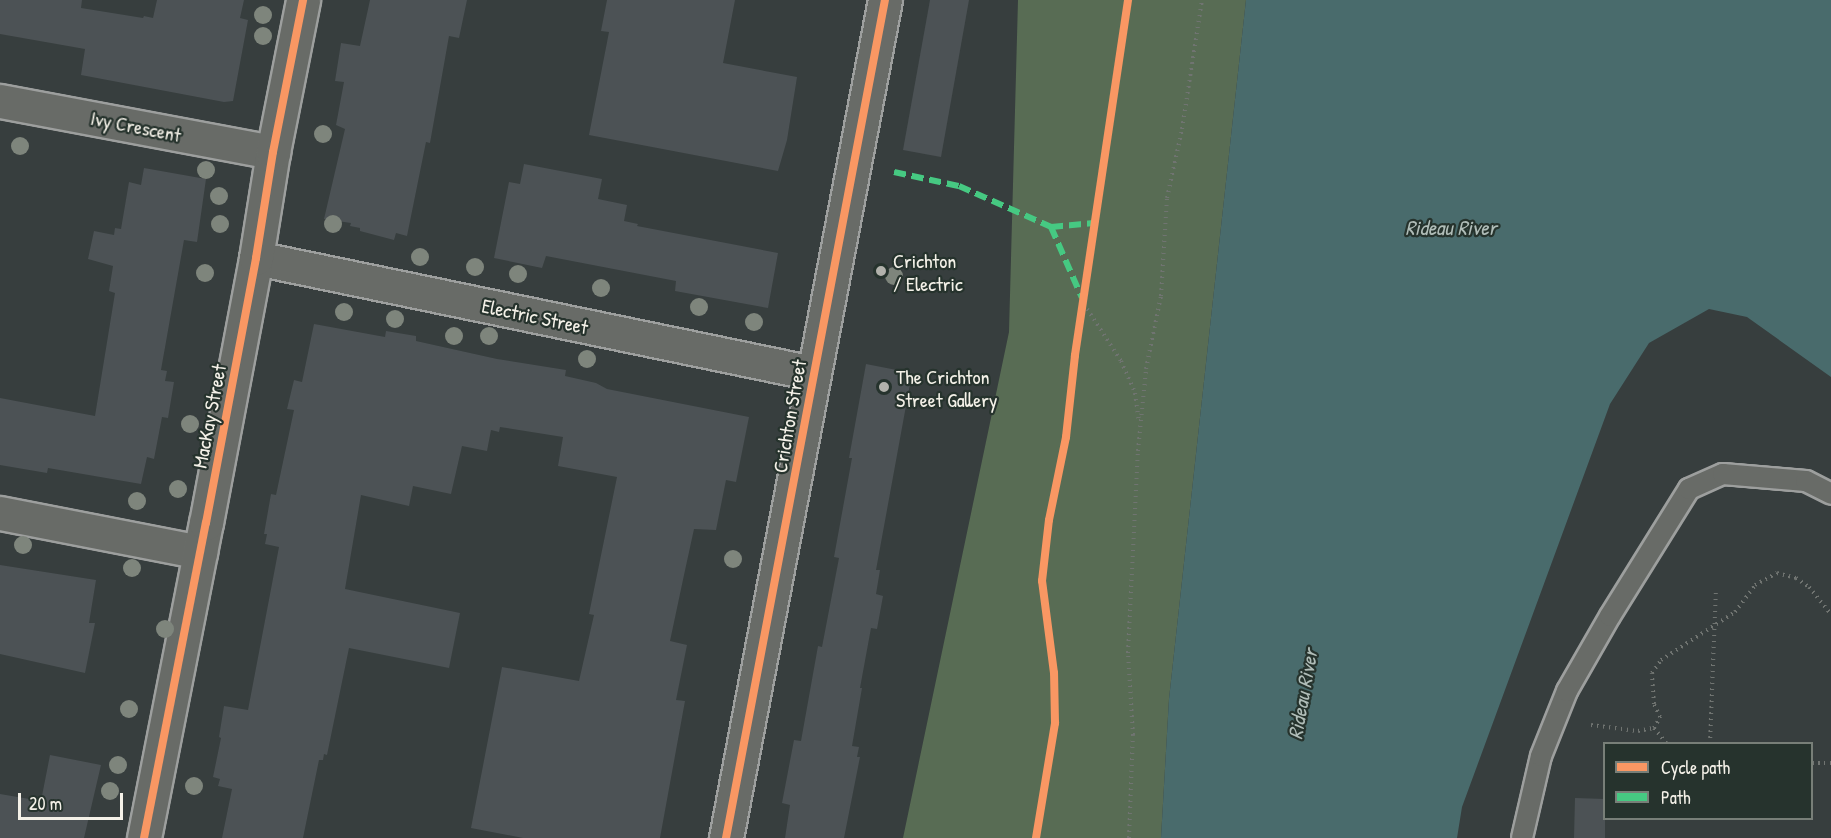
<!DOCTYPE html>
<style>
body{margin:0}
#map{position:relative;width:1831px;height:838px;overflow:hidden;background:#373e3e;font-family:"Patrick Hand",sans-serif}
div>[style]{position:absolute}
.green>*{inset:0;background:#586c54}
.water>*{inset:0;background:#496b6c}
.building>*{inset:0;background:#4c5255}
.path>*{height:4px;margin-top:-2px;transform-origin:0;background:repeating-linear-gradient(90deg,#707471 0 1.5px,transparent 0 6px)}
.roads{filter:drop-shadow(2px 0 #9d9f9e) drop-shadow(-2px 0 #9d9f9e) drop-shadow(0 2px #9d9f9e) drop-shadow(0 -2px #9d9f9e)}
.service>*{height:20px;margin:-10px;padding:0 10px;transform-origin:10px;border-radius:10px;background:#686b67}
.minor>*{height:33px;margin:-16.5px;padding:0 16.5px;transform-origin:16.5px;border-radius:16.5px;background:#686b67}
.tertiary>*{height:33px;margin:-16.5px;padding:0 16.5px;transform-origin:16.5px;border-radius:16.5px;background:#686b67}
.quiet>*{height:6px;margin-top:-3px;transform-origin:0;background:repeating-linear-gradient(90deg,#46c982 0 12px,transparent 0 18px)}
.cycleway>*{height:8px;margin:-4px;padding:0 4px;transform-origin:4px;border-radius:4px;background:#f99763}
.trees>*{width:18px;height:18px;margin:-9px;border-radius:50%;background:#7e857c}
.dots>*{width:16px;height:16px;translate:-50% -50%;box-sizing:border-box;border:3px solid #26332d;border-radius:50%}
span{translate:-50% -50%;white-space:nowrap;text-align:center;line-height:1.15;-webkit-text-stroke:4.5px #26332d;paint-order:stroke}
.street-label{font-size:20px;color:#f4f1e8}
.poi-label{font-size:20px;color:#f4f1e8}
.left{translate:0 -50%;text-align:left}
.water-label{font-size:21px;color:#b0bdb8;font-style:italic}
.legend{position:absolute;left:1603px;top:742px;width:210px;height:78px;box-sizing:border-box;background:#26332d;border:2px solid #787f78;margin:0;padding:8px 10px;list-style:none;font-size:18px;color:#f4f1e8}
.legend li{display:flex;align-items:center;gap:12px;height:30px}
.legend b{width:30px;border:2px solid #787f78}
.scale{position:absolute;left:18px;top:793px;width:105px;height:27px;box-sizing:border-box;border:3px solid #f4f1e8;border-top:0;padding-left:8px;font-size:18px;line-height:21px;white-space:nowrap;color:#f4f1e8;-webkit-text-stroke:4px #26332d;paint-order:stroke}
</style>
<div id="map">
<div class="green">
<i style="clip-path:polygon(1018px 0,1246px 0,1169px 699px,1161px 838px,903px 838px,1009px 332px)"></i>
</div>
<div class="water">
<i style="clip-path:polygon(1246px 0,1831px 0,1831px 377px,1747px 317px,1709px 309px,1649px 343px,1610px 404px,1462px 807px,1457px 838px,1161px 838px,1169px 699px)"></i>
</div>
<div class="building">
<i style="clip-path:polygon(0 0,82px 0,81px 8px,143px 18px,144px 16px,153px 18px,157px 0,244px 0,240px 18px,248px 20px,233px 101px,224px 102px,81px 75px,85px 49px,0 34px)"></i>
<i style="clip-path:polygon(370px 0,467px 0,459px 38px,449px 36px,430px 143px,426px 142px,407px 236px,396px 233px,394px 240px,360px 231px,360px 228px,350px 226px,351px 223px,324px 219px,345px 129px,336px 125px,344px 82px,335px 81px,341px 43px,360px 46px)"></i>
<i style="clip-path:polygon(607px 0,735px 0,723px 63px,797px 77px,787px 140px,778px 171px,589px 135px,609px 32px,601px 31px)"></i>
<i style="clip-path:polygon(930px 0,969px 0,941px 157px,903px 150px)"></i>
<i style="clip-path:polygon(524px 164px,602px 179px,598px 199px,627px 205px,624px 221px,638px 224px,637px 226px,778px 253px,768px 308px,675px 291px,676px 281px,546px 256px,542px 268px,494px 258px,509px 182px,520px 184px)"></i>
<i style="clip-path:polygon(144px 168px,206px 179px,197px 242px,184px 240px,161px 370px,167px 371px,165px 381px,174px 382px,168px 418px,162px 417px,154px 459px,147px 457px,141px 484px,48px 468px,47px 473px,0 465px,0 398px,95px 416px,115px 293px,109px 291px,113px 266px,88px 259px,94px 231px,114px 235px,115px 228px,121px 229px,129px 182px,141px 185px)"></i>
<i style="clip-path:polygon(314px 324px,385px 337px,386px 331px,416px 336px,416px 341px,497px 359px,566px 370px,565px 376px,596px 383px,607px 389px,749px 417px,736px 482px,726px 480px,716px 530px,694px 529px,684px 575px,670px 641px,687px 645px,676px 700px,685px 701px,660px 838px,523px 838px,471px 828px,502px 667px,579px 681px,594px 615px,589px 614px,617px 477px,558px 466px,563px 437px,500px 427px,499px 432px,491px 430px,487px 451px,462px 446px,451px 494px,413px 486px,409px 506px,361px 495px,345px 589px,460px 613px,449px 668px,349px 648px,327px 755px,324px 754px,323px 760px,319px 760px,303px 838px,222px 838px,232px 789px,218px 786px,220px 779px,213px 777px,221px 738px,219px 737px,224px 706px,248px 710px,279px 547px,265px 544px,267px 534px,264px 534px,271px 494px,276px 495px,294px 410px,287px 409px,294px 380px,302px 382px)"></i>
<i style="clip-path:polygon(866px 364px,912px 373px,876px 570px,880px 570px,876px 594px,883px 596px,877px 629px,871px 628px,860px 688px,862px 688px,852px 746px,859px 747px,857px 757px,860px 757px,844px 838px,785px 838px,790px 805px,782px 803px,794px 740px,801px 741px,818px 646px,822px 647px,839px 558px,834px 557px,852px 458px,849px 458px)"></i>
<i style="clip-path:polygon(0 565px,96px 580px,89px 623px,95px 623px,85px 673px,0 654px)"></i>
<i style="clip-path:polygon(50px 755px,101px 765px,84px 838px,0 838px,0 794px,41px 801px)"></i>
<i style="clip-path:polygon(1575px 798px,1605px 799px,1605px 838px,1574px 838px)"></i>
</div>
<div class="path">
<i style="left:1084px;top:304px;width:68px;rotate:57deg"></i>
<i style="left:1121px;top:361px;width:35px;rotate:66deg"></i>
<i style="left:1135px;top:393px;width:28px;rotate:82deg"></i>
<i style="left:1591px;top:725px;width:47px;rotate:7.3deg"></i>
<i style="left:1638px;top:731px;width:16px;rotate:-11deg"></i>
<i style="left:1654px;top:728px;width:13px;rotate:-61deg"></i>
<i style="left:1660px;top:717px;width:14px;rotate:-115deg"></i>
<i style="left:1654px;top:704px;width:31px;rotate:-94deg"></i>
<i style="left:1652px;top:673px;width:16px;rotate:-55deg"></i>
<i style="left:1661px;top:660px;width:88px;rotate:-33deg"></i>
<i style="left:1735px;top:612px;width:34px;rotate:-53deg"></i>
<i style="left:1755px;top:585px;width:25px;rotate:-29deg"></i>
<i style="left:1777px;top:573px;width:20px;rotate:15deg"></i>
<i style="left:1796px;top:578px;width:16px;rotate:35deg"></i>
<i style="left:1809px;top:587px;width:35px;rotate:51deg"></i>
<i style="left:1654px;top:728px;width:21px;rotate:51deg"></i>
<i style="left:1710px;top:744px;width:155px;rotate:-87.8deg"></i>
<i style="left:1812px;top:763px;width:19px"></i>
<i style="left:1129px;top:838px;width:103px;rotate:-87.8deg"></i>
<i style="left:1133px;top:735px;width:82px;rotate:-93.5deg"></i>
<i style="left:1128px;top:653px;width:202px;rotate:-87.2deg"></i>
<i style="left:1138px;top:451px;width:82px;rotate:-84.4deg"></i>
<i style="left:1146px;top:369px;width:75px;rotate:-78.4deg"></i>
<i style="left:1161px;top:296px;width:98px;rotate:-86.5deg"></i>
<i style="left:1167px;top:198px;width:71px;rotate:-77.7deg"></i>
<i style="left:1182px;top:129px;width:131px;rotate:-81.2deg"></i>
</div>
<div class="roads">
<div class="service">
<i style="left:1522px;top:838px;width:84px;rotate:-77deg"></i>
<i style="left:1541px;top:756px;width:70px;rotate:-68.2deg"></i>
<i style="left:1567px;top:691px;width:86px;rotate:-60.2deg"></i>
<i style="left:1610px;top:616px;width:150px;rotate:-58.1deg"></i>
<i style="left:1689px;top:489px;width:37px;rotate:-24deg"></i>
<i style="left:1723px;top:474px;width:83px;rotate:4.8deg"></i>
<i style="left:1806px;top:481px;width:28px;rotate:27deg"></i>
</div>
<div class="minor">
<i style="left:0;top:101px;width:278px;rotate:10.6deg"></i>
<i style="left:256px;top:258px;width:569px;rotate:11.67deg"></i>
<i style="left:0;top:513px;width:204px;rotate:11deg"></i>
<i style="left:144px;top:838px;width:321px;rotate:-78.9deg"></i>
<i style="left:206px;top:523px;width:270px;rotate:-79.3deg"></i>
<i style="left:256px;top:258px;width:107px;rotate:-80.9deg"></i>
<i style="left:273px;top:152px;width:155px;rotate:-78.8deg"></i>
</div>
<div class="tertiary">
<i style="left:726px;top:838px;width:853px;rotate:-79.26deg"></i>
</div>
</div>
<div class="quiet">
<i style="left:894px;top:172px;width:66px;rotate:12.2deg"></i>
<i style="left:959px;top:186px;width:101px;rotate:24deg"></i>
<i style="left:1051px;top:227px;width:43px;rotate:-5.3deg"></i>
<i style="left:1051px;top:227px;width:77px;rotate:66.4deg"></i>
</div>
<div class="cycleway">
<i style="left:144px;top:838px;width:321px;rotate:-78.9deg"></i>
<i style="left:206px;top:523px;width:270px;rotate:-79.3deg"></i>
<i style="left:256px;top:258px;width:107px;rotate:-80.9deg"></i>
<i style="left:273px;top:152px;width:155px;rotate:-78.8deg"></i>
<i style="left:726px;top:838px;width:853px;rotate:-79.26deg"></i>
<i style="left:1036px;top:838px;width:117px;rotate:-80.6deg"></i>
<i style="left:1055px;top:723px;width:50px;rotate:-91.1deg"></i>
<i style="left:1054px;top:673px;width:93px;rotate:-97.4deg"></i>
<i style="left:1042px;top:581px;width:61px;rotate:-83.5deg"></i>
<i style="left:1049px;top:520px;width:85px;rotate:-78.4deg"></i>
<i style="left:1066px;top:437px;width:82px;rotate:-83.7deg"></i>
<i style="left:1075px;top:355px;width:359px;rotate:-81.5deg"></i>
</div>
<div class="trees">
<i style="left:263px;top:15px"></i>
<i style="left:263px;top:36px"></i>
<i style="left:323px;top:134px"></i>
<i style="left:20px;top:146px"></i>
<i style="left:206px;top:170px"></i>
<i style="left:219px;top:196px"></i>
<i style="left:220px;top:224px"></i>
<i style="left:333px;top:224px"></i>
<i style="left:420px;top:257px"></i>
<i style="left:475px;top:267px"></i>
<i style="left:205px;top:273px"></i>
<i style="left:518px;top:274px"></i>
<i style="left:894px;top:276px"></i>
<i style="left:601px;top:288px"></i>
<i style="left:699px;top:307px"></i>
<i style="left:344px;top:312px"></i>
<i style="left:395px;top:319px"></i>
<i style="left:754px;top:322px"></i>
<i style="left:454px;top:336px"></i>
<i style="left:489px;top:336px"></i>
<i style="left:587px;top:359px"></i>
<i style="left:190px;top:424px"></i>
<i style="left:178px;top:489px"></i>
<i style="left:137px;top:501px"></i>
<i style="left:23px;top:545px"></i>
<i style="left:733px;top:559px"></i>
<i style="left:132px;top:568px"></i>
<i style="left:165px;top:629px"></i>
<i style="left:129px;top:709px"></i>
<i style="left:118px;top:765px"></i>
<i style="left:194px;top:786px"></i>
<i style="left:110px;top:791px"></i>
</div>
<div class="dots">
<i style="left:881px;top:271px;background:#b2b2ac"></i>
<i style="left:884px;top:387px;background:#b2b2ac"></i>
</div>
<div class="street-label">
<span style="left:136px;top:126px;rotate:11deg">Ivy Crescent</span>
<span style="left:535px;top:316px;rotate:12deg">Electric Street</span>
<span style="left:209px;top:416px;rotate:-79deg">MacKay Street</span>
<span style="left:789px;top:416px;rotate:-80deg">Crichton Street</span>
</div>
<div class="poi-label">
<span class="left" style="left:893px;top:272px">Crichton<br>/ Electric</span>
<span class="left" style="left:896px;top:388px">The Crichton<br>Street Gallery</span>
</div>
<div class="water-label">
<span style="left:1451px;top:228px">Rideau River</span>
<span style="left:1303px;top:694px;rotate:-80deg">Rideau River</span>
</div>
<ul class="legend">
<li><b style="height:8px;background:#f99763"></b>Cycle path</li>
<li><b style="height:8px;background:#46c982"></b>Path</li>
</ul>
<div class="scale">20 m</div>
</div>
